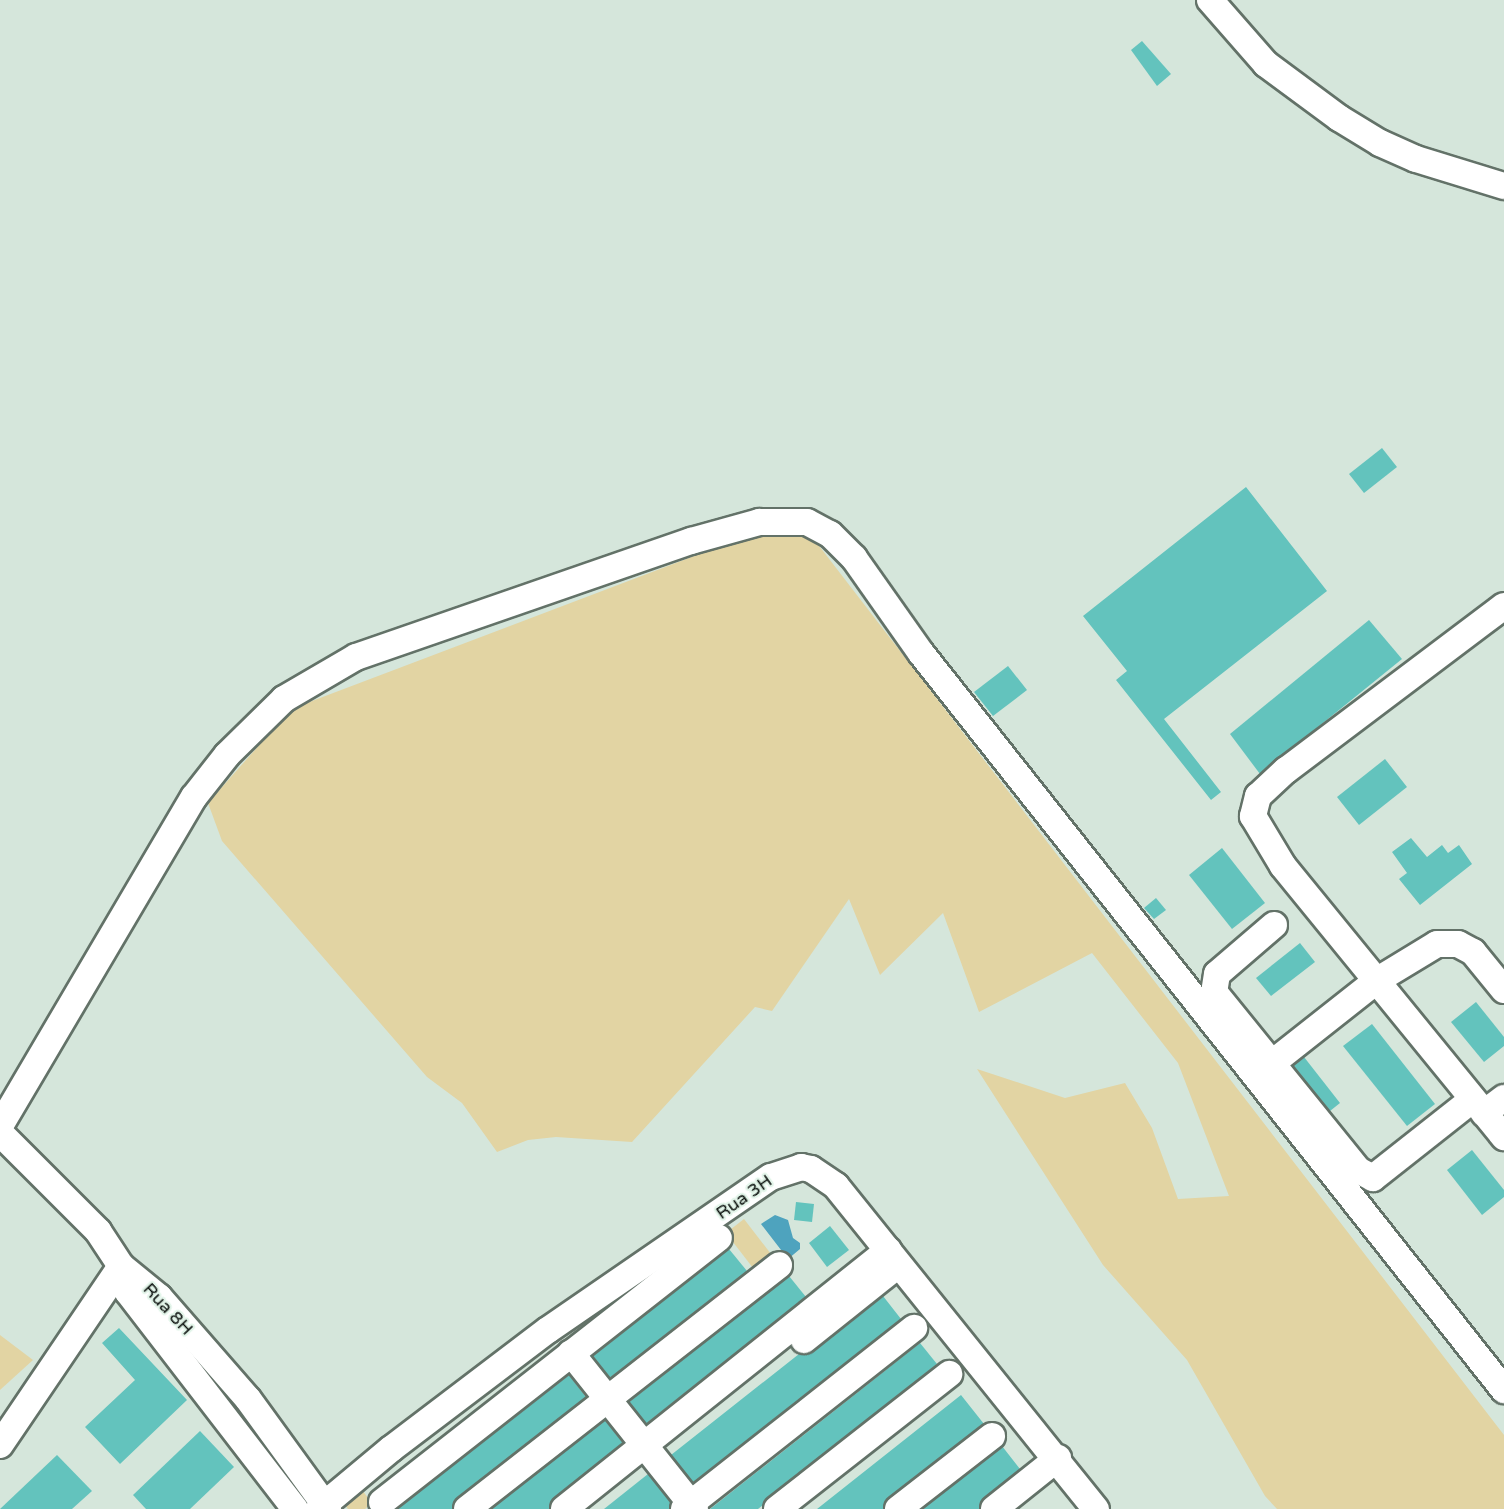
<!DOCTYPE html>
<style>
body{margin:0}
#map{position:relative;width:1504px;height:1509px;overflow:hidden;background:#d5e6db;font-family:"Varela Round",sans-serif}
div>[style]{position:absolute}
.green>*{inset:0;background:#e2d4a3}
.water>*{inset:0;background:#4ea3be}
.building>*{inset:0;background:#63c3bd}
.roads{filter:drop-shadow(2px 0 #637268) drop-shadow(-2px 0 #637268) drop-shadow(0 2px #637268) drop-shadow(0 -2px #637268)}
.minor>*{height:26px;margin:-13px;padding:0 13px;transform-origin:13px;border-radius:13px;background:#fff}
span{translate:-50% -50%;white-space:nowrap;text-align:center;line-height:1.15;-webkit-text-stroke:4.5px #e2f4e9;paint-order:stroke}
.street-label{font-size:18px;color:#090e0b}
</style>
<div id="map">
<div class="green">
<i style="clip-path:polygon(760px 531px,813px 538px,1504px 1435px,1504px 1509px,1277px 1509px,1265px 1496px,1187px 1360px,1103px 1265px,977px 1069px,1065px 1098px,1125px 1083px,1152px 1128px,1178px 1199px,1229px 1196px,1178px 1063px,1092px 953px,979px 1012px,943px 913px,880px 975px,849px 899px,772px 1011px,755px 1007px,632px 1142px,556px 1137px,528px 1140px,497px 1152px,462px 1103px,427px 1077px,222px 841px,208px 803px,291px 709px)"></i>
<i style="clip-path:polygon(744px 1219px,771px 1254px,753px 1268px,726px 1233px)"></i>
<i style="clip-path:polygon(0 1335px,33px 1360px,0 1390px)"></i>
<i style="clip-path:polygon(362px 1490px,372px 1503px,365px 1509px,348px 1509px,344px 1504px)"></i>
</div>
<div class="water">
<i style="clip-path:polygon(775px 1215px,788px 1220px,793px 1238px,800px 1243px,800px 1249px,788px 1259px,761px 1224px)"></i>
</div>
<div class="building">
<i style="clip-path:polygon(1142px 41px,1171px 74px,1157px 86px,1131px 50px)"></i>
<i style="clip-path:polygon(1382px 448px,1397px 467px,1364px 493px,1349px 474px)"></i>
<i style="clip-path:polygon(1246px 487px,1327px 591px,1164px 719px,1221px 792px,1211px 800px,1116px 680px,1127px 671px,1083px 616px)"></i>
<i style="clip-path:polygon(1369px 620px,1402px 659px,1260px 774px,1230px 734px)"></i>
<i style="clip-path:polygon(1008px 666px,1027px 690px,993px 716px,974px 692px)"></i>
<i style="clip-path:polygon(1385px 759px,1407px 787px,1359px 825px,1337px 797px)"></i>
<i style="clip-path:polygon(1411px 838px,1427px 857px,1442px 845px,1448px 853px,1459px 845px,1472px 864px,1420px 905px,1399px 879px,1407px 873px,1392px 852px)"></i>
<i style="clip-path:polygon(1222px 848px,1265px 903px,1232px 929px,1189px 875px)"></i>
<i style="clip-path:polygon(1156px 898px,1166px 910px,1154px 919px,1144px 908px)"></i>
<i style="clip-path:polygon(1300px 943px,1315px 962px,1271px 996px,1256px 978px)"></i>
<i style="clip-path:polygon(1476px 1002px,1504px 1037px,1504px 1046px,1484px 1062px,1451px 1022px)"></i>
<i style="clip-path:polygon(1372px 1024px,1435px 1104px,1407px 1126px,1343px 1046px)"></i>
<i style="clip-path:polygon(1304px 1057px,1340px 1103px,1330px 1111px,1293px 1066px)"></i>
<i style="clip-path:polygon(1472px 1150px,1504px 1190px,1504px 1197px,1482px 1215px,1447px 1170px)"></i>
<i style="clip-path:polygon(796px 1202px,814px 1204px,812px 1222px,794px 1220px)"></i>
<i style="clip-path:polygon(830px 1226px,849px 1250px,827px 1267px,809px 1243px)"></i>
<i style="clip-path:polygon(729px 1249px,747px 1271px,610px 1378px,593px 1356px)"></i>
<i style="clip-path:polygon(789px 1276px,806px 1297px,646px 1424px,629px 1402px)"></i>
<i style="clip-path:polygon(883px 1296px,901px 1319px,693px 1483px,671px 1455px,799px 1354px,813px 1352px)"></i>
<i style="clip-path:polygon(119px 1328px,187px 1400px,120px 1464px,85px 1427px,135px 1380px,102px 1343px)"></i>
<i style="clip-path:polygon(920px 1343px,937px 1364px,758px 1509px,710px 1509px)"></i>
<i style="clip-path:polygon(569px 1375px,586px 1397px,458px 1497px,452px 1509px,397px 1509px)"></i>
<i style="clip-path:polygon(961px 1395px,984px 1424px,889px 1497px,883px 1509px,817px 1509px)"></i>
<i style="clip-path:polygon(605px 1420px,623px 1443px,555px 1497px,549px 1509px,491px 1509px)"></i>
<i style="clip-path:polygon(200px 1431px,234px 1467px,190px 1509px,146px 1509px,133px 1495px)"></i>
<i style="clip-path:polygon(1002px 1446px,1020px 1469px,985px 1497px,979px 1509px,922px 1509px)"></i>
<i style="clip-path:polygon(57px 1455px,92px 1491px,72px 1509px,0 1509px)"></i>
<i style="clip-path:polygon(648px 1474px,671px 1503px,669px 1509px,604px 1509px)"></i>
</div>
<div class="roads">
<div class="minor">
<i style="left:1210px;top:0;width:85px;rotate:48.8deg"></i>
<i style="left:1266px;top:64px;width:91px;rotate:36.5deg"></i>
<i style="left:1339px;top:118px;width:48px;rotate:31.4deg"></i>
<i style="left:1380px;top:143px;width:39px;rotate:24deg"></i>
<i style="left:1416px;top:159px;width:92px;rotate:17.1deg"></i>
<i style="left:1504px;top:606px;width:273px;rotate:143deg"></i>
<i style="left:1286px;top:770px;width:38px;rotate:137deg"></i>
<i style="left:1258px;top:796px;width:21px;rotate:104deg"></i>
<i style="left:1253px;top:816px;width:58px;rotate:59deg"></i>
<i style="left:1283px;top:866px;width:350px;rotate:50.8deg"></i>
<i style="left:1274px;top:925px;width:75px;rotate:139.3deg"></i>
<i style="left:1217px;top:974px;width:18px;rotate:99deg"></i>
<i style="left:1214px;top:992px;width:229px;rotate:51deg"></i>
<i style="left:1358px;top:1170px;width:17px;rotate:28deg"></i>
<i style="left:1373px;top:1178px;width:127px;rotate:-38.3deg"></i>
<i style="left:1271px;top:1064px;width:134px;rotate:-38.3deg"></i>
<i style="left:1376px;top:981px;width:71px;rotate:-31.2deg"></i>
<i style="left:1437px;top:944px;width:21px"></i>
<i style="left:1458px;top:944px;width:17px;rotate:28deg"></i>
<i style="left:1473px;top:952px;width:49px;rotate:50.8deg"></i>
<i style="left:1484px;top:1113px;width:25px;rotate:-37deg"></i>
<i style="left:0;top:1126px;width:382px;rotate:-59.5deg"></i>
<i style="left:194px;top:797px;width:53px;rotate:-51.8deg"></i>
<i style="left:227px;top:755px;width:80px;rotate:-44.5deg"></i>
<i style="left:284px;top:699px;width:83px;rotate:-30.3deg"></i>
<i style="left:356px;top:657px;width:355px;rotate:-19.1deg"></i>
<i style="left:691px;top:541px;width:71px;rotate:-15.6deg"></i>
<i style="left:759px;top:522px;width:48px"></i>
<i style="left:807px;top:522px;width:26px;rotate:28deg"></i>
<i style="left:830px;top:534px;width:34px;rotate:45deg"></i>
<i style="left:854px;top:558px;width:116px;rotate:54.8deg"></i>
<i style="left:921px;top:653px;width:940px;rotate:51.65deg"></i>
<i style="left:0;top:1133px;width:139px;rotate:45deg"></i>
<i style="left:98px;top:1231px;width:42px;rotate:56.7deg"></i>
<i style="left:121px;top:1266px;width:27px;rotate:75deg"></i>
<i style="left:128px;top:1292px;width:274px;rotate:52.4deg"></i>
<i style="left:121px;top:1266px;width:49px;rotate:39.2deg"></i>
<i style="left:159px;top:1297px;width:135px;rotate:48.9deg"></i>
<i style="left:248px;top:1399px;width:136px;rotate:54deg"></i>
<i style="left:804px;top:1340px;width:120px;rotate:-38.6deg"></i>
<i style="left:571px;top:1353px;width:199px;rotate:51.5deg"></i>
<i style="left:0;top:1445px;width:216px;rotate:-55.9deg"></i>
<i style="left:382px;top:1502px;width:428px;rotate:-38.1deg"></i>
<i style="left:319px;top:1509px;width:94px;rotate:-39.8deg"></i>
<i style="left:391px;top:1449px;width:197px;rotate:-37.2deg"></i>
<i style="left:548px;top:1330px;width:270px;rotate:-34.5deg"></i>
<i style="left:771px;top:1177px;width:32px;rotate:-18deg"></i>
<i style="left:801px;top:1167px;width:10px;rotate:11deg"></i>
<i style="left:811px;top:1169px;width:30px;rotate:34deg"></i>
<i style="left:836px;top:1186px;width:415px;rotate:51.2deg"></i>
<i style="left:467px;top:1509px;width:396px;rotate:-38deg"></i>
<i style="left:564px;top:1509px;width:415px;rotate:-38.6deg"></i>
<i style="left:684px;top:1509px;width:293px;rotate:-38.2deg"></i>
<i style="left:777px;top:1509px;width:219px;rotate:-38.1deg"></i>
<i style="left:898px;top:1509px;width:119px;rotate:-37.8deg"></i>
<i style="left:994px;top:1509px;width:82px;rotate:-38.6deg"></i>
</div>
</div>
<div class="street-label">
<span style="left:744px;top:1197px;rotate:-35deg">Rua 3H</span>
<span style="left:168px;top:1309px;rotate:47deg">Rua 8H</span>
</div>
</div>
